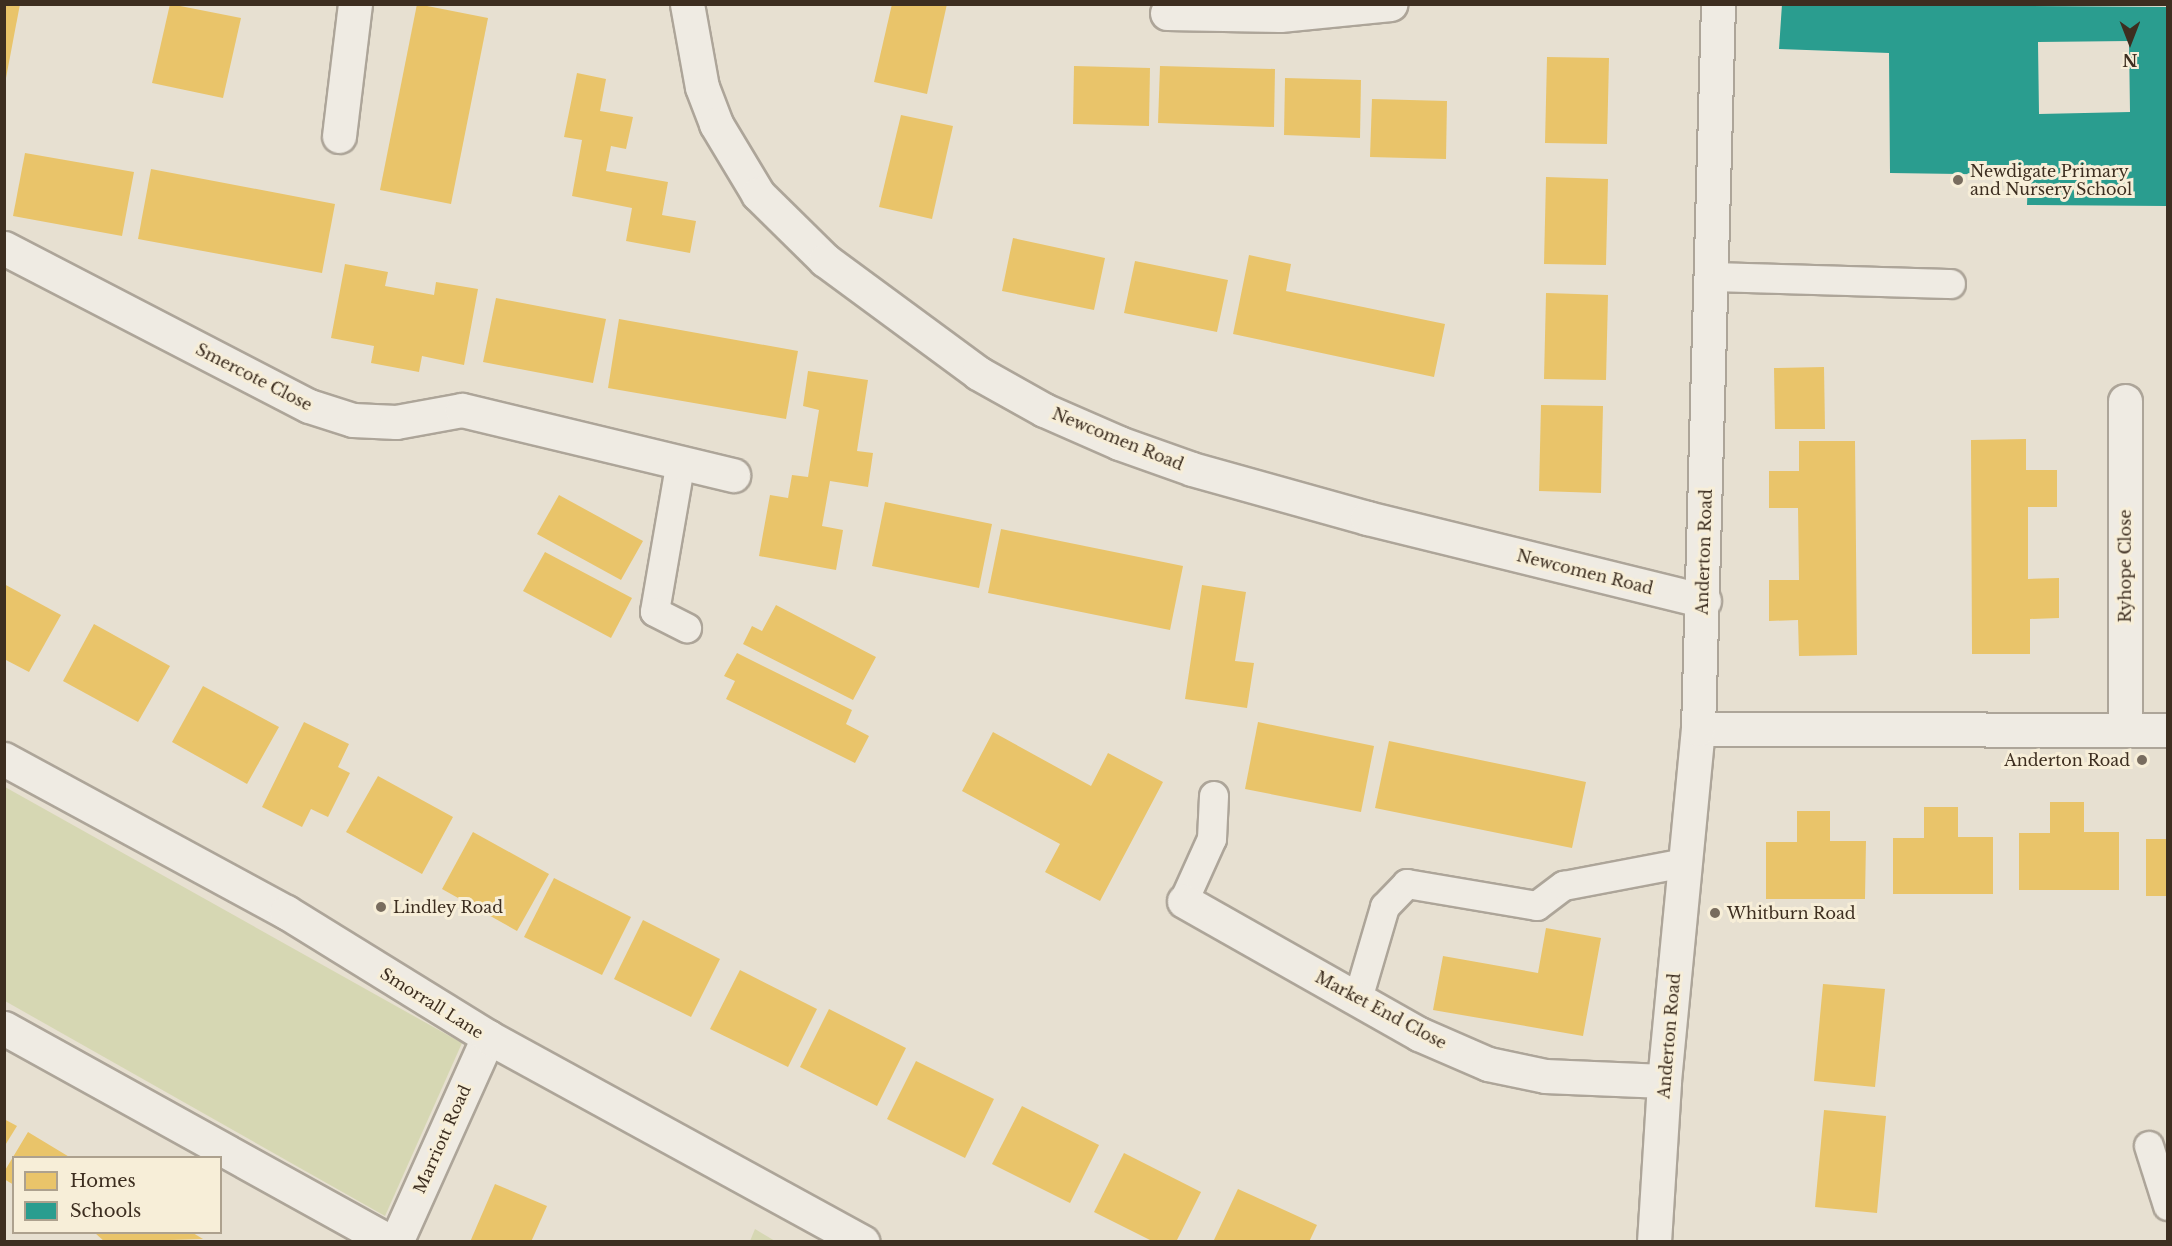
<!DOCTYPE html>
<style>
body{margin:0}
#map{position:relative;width:2172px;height:1246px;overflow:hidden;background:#e7e0d1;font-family:"Libre Baskerville",serif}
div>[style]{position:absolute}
.green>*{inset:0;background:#d6d7b3}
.homes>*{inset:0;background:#e9c46a}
.schools>*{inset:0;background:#2a9d8f}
.roads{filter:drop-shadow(2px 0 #ada599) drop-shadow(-2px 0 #ada599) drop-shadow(0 2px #ada599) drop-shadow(0 -2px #ada599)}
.service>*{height:28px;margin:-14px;padding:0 14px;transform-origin:14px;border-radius:14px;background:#efebe3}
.minor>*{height:33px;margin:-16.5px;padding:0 16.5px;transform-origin:16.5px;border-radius:16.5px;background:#efebe3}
.tertiary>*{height:33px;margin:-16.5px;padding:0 16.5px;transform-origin:16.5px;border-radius:16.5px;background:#efebe3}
.dots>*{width:16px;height:16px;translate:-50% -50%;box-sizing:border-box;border:3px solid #f7eed8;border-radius:50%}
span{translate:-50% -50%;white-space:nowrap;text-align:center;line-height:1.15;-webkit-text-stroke:6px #f7eed8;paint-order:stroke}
.poi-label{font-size:16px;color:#3d2e20}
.left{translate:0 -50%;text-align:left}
.right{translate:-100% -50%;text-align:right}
.street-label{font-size:16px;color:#3d2e20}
.frame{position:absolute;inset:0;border:6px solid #3d2e20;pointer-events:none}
.legend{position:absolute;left:12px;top:1156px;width:210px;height:78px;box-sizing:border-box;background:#f7eed8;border:2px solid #ada18e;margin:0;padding:8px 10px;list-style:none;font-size:18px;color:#3d2e20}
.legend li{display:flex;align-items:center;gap:12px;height:30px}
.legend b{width:30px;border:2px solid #ada18e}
.north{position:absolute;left:2100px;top:12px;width:60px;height:60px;-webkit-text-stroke:4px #f7eed8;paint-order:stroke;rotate:180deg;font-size:16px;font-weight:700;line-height:24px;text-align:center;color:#3d2e20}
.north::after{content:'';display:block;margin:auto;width:21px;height:27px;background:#3d2e20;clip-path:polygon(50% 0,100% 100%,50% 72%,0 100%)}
</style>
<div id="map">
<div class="green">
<i style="clip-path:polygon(5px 787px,462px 1043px,385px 1216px,5px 1001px)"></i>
<i style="clip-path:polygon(755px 1229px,775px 1241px,750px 1241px)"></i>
</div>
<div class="homes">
<i style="clip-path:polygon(4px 4px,20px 4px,6px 78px,4px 78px)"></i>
<i style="clip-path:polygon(170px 4px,241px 18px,223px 98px,152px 83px)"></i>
<i style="clip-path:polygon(417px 4px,488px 18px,451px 204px,380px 190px)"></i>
<i style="clip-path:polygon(892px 4px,947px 4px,927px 94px,874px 82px)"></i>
<i style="clip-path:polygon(1547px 57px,1609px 58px,1607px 144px,1545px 143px)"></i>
<i style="clip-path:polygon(1074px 66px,1150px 68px,1149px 126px,1073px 124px)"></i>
<i style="clip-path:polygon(1160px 66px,1275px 69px,1274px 127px,1158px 123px)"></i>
<i style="clip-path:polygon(577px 73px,606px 79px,600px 111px,633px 117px,626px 149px,611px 146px,606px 171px,668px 182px,662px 215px,696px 221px,690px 253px,626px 241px,632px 208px,572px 196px,582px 140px,564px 137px)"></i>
<i style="clip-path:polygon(1285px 78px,1361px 80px,1360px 138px,1284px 135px)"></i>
<i style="clip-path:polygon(1372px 99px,1447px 101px,1446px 159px,1370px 157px)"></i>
<i style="clip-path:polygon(901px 115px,953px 126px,932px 219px,879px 207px)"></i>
<i style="clip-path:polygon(25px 153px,134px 172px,122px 236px,13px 216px)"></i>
<i style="clip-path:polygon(151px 169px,335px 204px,322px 273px,138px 239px)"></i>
<i style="clip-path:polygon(1546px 177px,1608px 179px,1606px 265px,1544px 264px)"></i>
<i style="clip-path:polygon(1013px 238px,1105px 258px,1094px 310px,1002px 291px)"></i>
<i style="clip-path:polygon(1249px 255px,1291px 264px,1286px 291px,1445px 324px,1434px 377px,1233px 334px)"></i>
<i style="clip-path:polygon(1135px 261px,1228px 280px,1217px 332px,1124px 313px)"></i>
<i style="clip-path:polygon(345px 264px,388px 272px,385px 286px,434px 295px,436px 282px,478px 289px,464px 365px,422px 356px,419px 372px,371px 363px,374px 346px,331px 338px)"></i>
<i style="clip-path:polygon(1546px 293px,1608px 295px,1606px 380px,1544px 379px)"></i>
<i style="clip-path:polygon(496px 298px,606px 319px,593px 383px,483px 362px)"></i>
<i style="clip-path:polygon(619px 319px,798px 351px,786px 419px,608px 388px)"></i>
<i style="clip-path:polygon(1824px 367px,1825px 429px,1775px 429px,1774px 368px)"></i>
<i style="clip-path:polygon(808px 371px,868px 380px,857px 451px,873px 453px,868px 487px,830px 481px,822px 526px,843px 530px,836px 570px,759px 556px,770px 495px,788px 498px,792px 475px,808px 477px,819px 410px,803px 406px)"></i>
<i style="clip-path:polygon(1541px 405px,1603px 406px,1601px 493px,1539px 491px)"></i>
<i style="clip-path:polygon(2026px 439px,2026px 470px,2057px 470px,2057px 507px,2028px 507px,2028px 579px,2059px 578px,2059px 618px,2030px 619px,2030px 654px,1972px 654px,1971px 440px)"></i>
<i style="clip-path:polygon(1799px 441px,1855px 441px,1857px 655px,1799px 656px,1798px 620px,1769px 621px,1769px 580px,1799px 580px,1798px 508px,1769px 508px,1769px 471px,1799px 471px)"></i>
<i style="clip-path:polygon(559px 495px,643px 541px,621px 580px,537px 534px)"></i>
<i style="clip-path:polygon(885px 502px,992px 524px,979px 588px,872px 566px)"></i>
<i style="clip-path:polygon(1001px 529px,1183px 566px,1170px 630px,988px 593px)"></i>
<i style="clip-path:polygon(545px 552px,632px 598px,611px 638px,523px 591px)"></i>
<i style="clip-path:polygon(4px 584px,61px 615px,29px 672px,4px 659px)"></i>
<i style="clip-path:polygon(1202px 585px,1246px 592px,1235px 661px,1254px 663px,1247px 708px,1185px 699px)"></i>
<i style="clip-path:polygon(776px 605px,876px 657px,853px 700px,743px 644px,752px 626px,762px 631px)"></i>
<i style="clip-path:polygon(94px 624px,170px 666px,138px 722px,63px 681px)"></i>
<i style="clip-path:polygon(737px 653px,852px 710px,846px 724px,869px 736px,855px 763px,726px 699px,735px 681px,724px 676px)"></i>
<i style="clip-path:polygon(203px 686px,279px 727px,247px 784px,172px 742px)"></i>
<i style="clip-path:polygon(304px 722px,349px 744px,338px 767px,350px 773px,328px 817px,311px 809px,302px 827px,262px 807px)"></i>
<i style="clip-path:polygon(1258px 722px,1374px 746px,1361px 812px,1245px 789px)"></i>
<i style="clip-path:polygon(993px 732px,1091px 786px,1108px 753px,1163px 782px,1100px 901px,1045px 872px,1060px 844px,962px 791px)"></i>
<i style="clip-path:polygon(1389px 741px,1586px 782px,1572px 848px,1375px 808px)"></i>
<i style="clip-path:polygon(378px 776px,453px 817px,422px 874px,346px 832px)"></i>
<i style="clip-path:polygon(2050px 802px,2084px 802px,2084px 832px,2119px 832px,2119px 890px,2019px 890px,2019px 833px,2050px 833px)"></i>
<i style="clip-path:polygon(1924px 807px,1958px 807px,1958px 837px,1993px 837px,1993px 894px,1893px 894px,1893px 838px,1924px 838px)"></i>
<i style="clip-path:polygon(1797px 811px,1830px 811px,1830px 841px,1866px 841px,1865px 899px,1766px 899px,1766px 842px,1797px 842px)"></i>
<i style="clip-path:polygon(473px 832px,549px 874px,517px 931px,442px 889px)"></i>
<i style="clip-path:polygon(2146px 839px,2168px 839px,2168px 896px,2146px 896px)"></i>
<i style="clip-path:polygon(554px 878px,631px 917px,602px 975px,524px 937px)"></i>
<i style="clip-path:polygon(643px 920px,720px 959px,691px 1017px,614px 979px)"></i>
<i style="clip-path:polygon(1546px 928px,1601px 938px,1583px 1036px,1433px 1010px,1443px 956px,1538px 973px)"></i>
<i style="clip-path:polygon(740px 970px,817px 1009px,788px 1067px,710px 1029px)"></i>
<i style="clip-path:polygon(1823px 984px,1885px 989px,1875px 1087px,1814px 1081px)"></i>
<i style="clip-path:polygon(829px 1009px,906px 1048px,877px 1106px,800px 1067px)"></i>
<i style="clip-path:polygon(916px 1061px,994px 1099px,965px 1158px,887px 1119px)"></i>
<i style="clip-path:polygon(1022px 1106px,1099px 1145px,1070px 1203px,992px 1164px)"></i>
<i style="clip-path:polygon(1824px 1110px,1886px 1116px,1877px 1213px,1815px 1207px)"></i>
<i style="clip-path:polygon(4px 1119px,17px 1126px,4px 1147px)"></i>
<i style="clip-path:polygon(28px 1132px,71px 1158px,14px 1158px,14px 1185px,4px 1179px,4px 1172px)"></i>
<i style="clip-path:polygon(1124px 1153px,1201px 1192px,1176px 1242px,1154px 1242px,1094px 1212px)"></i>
<i style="clip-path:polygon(495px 1184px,547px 1206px,531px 1242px,470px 1242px)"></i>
<i style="clip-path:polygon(1238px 1189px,1317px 1225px,1309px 1242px,1213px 1242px)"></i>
<i style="clip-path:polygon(95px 1233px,193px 1233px,203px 1239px,105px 1242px)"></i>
</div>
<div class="schools">
<i style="clip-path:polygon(evenodd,1782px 4px,2168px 7px,2166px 206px,2027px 205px,2028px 175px,1890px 173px,1889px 53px,1779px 49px,1782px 4px,2129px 41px,2130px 112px,2039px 114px,2038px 42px,2129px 41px)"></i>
</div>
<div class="roads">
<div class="service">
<i style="left:1711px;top:277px;width:240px;rotate:1.7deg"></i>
<i style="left:681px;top:461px;width:153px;rotate:99.8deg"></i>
<i style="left:655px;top:612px;width:36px;rotate:27deg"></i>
<i style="left:1184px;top:901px;width:68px;rotate:-65.7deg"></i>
<i style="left:1212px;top:839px;width:43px;rotate:-87.3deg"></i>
<i style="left:1358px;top:999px;width:96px;rotate:-73.6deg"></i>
<i style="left:1385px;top:907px;width:32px;rotate:-46deg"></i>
<i style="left:1407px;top:884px;width:132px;rotate:9.6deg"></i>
<i style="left:1537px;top:906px;width:34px;rotate:-37deg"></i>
<i style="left:1564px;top:886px;width:123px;rotate:-10.8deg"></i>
<i style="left:2149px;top:1146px;width:63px;rotate:72.4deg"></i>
</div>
<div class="minor">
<i style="left:687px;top:4px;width:84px;rotate:79.8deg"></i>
<i style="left:702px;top:87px;width:40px;rotate:69deg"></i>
<i style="left:716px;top:124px;width:82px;rotate:59deg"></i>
<i style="left:758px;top:194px;width:94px;rotate:44.6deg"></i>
<i style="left:825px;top:260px;width:190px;rotate:36.4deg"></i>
<i style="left:978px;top:373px;width:76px;rotate:29.3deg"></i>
<i style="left:1044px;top:410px;width:82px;rotate:23.7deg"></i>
<i style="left:1119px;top:443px;width:77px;rotate:19.6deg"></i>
<i style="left:1192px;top:469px;width:182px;rotate:15.6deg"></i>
<i style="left:1367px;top:518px;width:347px;rotate:13.8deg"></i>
<i style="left:1167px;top:13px;width:113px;rotate:1deg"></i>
<i style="left:1280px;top:15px;width:111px;rotate:-5.7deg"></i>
<i style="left:339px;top:136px;width:133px;rotate:-83.1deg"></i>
<i style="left:4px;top:248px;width:343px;rotate:27.4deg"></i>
<i style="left:309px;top:406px;width:46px;rotate:17.7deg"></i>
<i style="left:353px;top:420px;width:43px;rotate:2.7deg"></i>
<i style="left:396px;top:422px;width:67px;rotate:-10.3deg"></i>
<i style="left:462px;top:410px;width:279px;rotate:13.5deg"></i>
<i style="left:1698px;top:729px;width:470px;rotate:0.1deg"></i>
<i style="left:2125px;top:730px;width:329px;rotate:-90deg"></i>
<i style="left:1184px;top:901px;width:270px;rotate:29.5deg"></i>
<i style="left:1419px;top:1034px;width:75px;rotate:23.5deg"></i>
<i style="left:1488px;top:1064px;width:58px;rotate:11.9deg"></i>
<i style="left:1545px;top:1076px;width:119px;rotate:2.4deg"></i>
<i style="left:4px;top:1028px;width:441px;rotate:29deg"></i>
<i style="left:396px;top:1242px;width:225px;rotate:-65.8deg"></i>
<i style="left:1654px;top:1242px;width:161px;rotate:-86.4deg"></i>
<i style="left:1664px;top:1081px;width:354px;rotate:-84.5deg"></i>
<i style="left:1698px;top:729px;width:725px;rotate:-88.42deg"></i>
</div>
<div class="tertiary">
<i style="left:4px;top:759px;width:321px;rotate:28.5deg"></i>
<i style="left:286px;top:912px;width:238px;rotate:31.7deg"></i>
<i style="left:488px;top:1037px;width:427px;rotate:28.7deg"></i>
</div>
</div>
<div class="dots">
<i style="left:1958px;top:180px;background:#786c5e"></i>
<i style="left:2142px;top:760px;background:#786c5e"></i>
<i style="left:381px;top:907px;background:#786c5e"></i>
<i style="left:1715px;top:913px;background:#786c5e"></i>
</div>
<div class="poi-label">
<span class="left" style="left:1970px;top:180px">Newdigate Primary<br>and Nursery School</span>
<span class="right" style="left:2130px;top:760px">Anderton Road</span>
<span class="left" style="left:393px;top:907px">Lindley Road</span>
<span class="left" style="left:1727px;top:913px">Whitburn Road</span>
</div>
<div class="street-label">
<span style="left:254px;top:377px;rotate:27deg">Smercote Close</span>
<span style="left:1118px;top:439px;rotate:22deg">Newcomen Road</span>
<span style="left:1704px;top:552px;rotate:-88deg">Anderton Road</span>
<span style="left:2125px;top:566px;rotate:-90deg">Ryhope Close</span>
<span style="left:1585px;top:572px;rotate:14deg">Newcomen Road</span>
<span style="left:432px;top:1003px;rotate:32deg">Smorrall Lane</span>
<span style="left:1381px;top:1010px;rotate:28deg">Market End Close</span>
<span style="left:1669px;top:1036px;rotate:-85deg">Anderton Road</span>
<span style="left:442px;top:1139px;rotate:-66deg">Marriott Road</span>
</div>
<div class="frame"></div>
<ul class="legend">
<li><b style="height:16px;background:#e9c46a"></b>Homes</li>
<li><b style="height:16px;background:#2a9d8f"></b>Schools</li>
</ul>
<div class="north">N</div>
</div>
